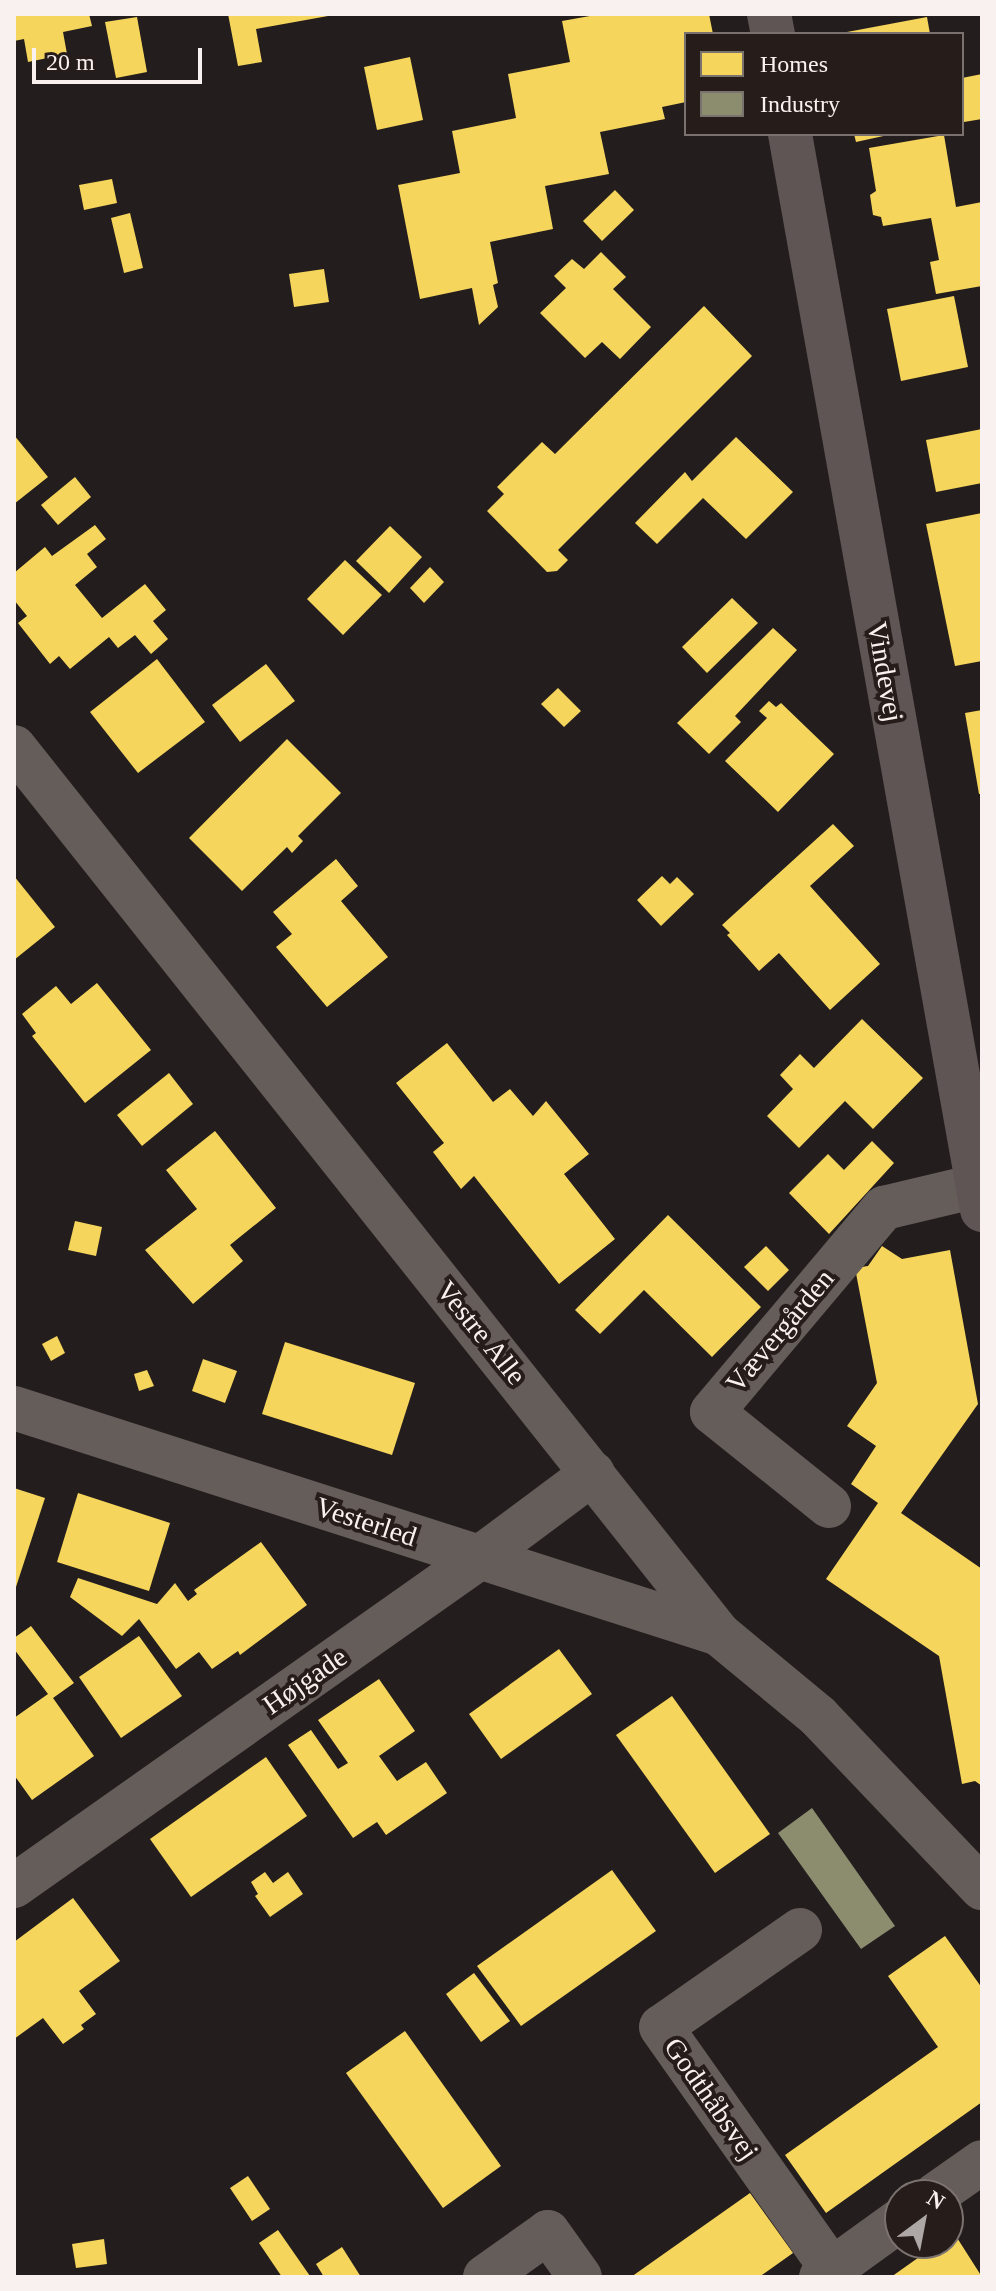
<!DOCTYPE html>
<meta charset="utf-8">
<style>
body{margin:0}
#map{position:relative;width:996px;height:2291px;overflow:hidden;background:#231e1d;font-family:Georgia,serif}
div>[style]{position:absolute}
.homes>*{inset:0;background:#f6d55c}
.industry>*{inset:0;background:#8c8c6e}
.street>*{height:44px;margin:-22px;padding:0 22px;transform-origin:22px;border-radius:22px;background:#655d5a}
.secondary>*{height:44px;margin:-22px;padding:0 22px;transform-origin:22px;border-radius:22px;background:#5e5554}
span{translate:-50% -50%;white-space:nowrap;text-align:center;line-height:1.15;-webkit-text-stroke:8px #261d1a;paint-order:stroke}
.street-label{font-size:28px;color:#f8f1ef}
.frame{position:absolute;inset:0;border:16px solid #f8f1ef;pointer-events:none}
.legend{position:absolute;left:684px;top:32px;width:280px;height:104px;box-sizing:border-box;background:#261d1a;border:2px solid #7a726f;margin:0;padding:10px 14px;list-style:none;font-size:24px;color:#f8f1ef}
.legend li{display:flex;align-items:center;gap:16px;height:40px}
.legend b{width:40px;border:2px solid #7a726f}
.north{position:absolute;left:884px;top:2179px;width:80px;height:80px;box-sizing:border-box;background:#261d1a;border:2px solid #7a726f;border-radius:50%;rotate:32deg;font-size:22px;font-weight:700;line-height:32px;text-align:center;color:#f8f1ef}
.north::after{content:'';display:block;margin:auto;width:28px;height:36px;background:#ada7a6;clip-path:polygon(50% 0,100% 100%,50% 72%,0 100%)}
.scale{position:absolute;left:32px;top:48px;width:170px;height:36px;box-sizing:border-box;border:4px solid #f8f1ef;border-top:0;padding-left:10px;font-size:24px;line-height:28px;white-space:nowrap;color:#f8f1ef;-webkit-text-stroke:6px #261d1a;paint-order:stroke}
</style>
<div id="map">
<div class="homes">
<i style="clip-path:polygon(14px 14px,89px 14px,92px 26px,63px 32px,67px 54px,28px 62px,24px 39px,14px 41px)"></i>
<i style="clip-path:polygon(228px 14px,328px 14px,328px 16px,256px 29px,262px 62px,238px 66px)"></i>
<i style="clip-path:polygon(601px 14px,709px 14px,713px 34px,686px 34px,686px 102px,662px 107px,665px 119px,600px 132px,609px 174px,545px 186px,553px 229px,490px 242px,498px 283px,493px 285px,498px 307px,479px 325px,472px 288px,420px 299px,398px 185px,460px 173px,452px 131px,516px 118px,508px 74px,570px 62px,562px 21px)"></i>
<i style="clip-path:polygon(137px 17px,147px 72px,116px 78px,105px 22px)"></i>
<i style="clip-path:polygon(927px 17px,930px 34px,847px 34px,847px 32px)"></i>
<i style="clip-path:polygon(410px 57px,423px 120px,377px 130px,364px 67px)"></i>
<i style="clip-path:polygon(982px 74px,982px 119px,964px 122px,962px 78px)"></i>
<i style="clip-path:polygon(854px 134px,887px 134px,888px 135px,856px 142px)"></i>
<i style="clip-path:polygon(944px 135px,956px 207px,982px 202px,982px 286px,936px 294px,930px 262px,939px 260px,931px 218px,883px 226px,881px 217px,873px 215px,870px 195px,876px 191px,869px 148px)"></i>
<i style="clip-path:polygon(112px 179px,117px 203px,84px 210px,79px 185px)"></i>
<i style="clip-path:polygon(615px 190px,634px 210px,602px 241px,583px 221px)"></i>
<i style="clip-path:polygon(130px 213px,143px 268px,124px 273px,111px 218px)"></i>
<i style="clip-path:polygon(601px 252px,626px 277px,613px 289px,651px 327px,620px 359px,602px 342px,585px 358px,540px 313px,566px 288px,554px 276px,572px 259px,584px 269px)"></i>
<i style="clip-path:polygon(324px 269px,329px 302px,294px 307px,289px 274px)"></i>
<i style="clip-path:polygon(954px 296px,968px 367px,901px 381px,887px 309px)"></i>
<i style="clip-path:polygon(704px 306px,752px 356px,558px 550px,568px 560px,557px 571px,547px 572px,487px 511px,504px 494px,497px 487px,542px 442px,555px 454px)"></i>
<i style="clip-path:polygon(982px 429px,982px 483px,936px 492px,926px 440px)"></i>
<i style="clip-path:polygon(14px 435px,48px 477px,14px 504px)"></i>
<i style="clip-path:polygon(736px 437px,793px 492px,746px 539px,703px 498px,657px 544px,635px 523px,685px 472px,692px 481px)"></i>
<i style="clip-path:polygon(75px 477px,91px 497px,58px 525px,41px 505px)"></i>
<i style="clip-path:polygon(982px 513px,982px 661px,955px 666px,926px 524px)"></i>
<i style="clip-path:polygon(95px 525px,106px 539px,87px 554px,97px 567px,75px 585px,102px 618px,145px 584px,166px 610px,153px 621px,168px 639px,151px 654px,135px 635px,118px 648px,109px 637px,70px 669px,59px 656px,50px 664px,18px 623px,27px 616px,14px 600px,14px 573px,45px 547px,52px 556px)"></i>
<i style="clip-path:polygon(390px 526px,422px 557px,389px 593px,356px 561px)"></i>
<i style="clip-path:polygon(345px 560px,382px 595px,343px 635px,307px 599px)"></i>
<i style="clip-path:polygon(430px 567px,444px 582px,424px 603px,410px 588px)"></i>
<i style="clip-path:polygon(732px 598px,758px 623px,707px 673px,682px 647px)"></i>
<i style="clip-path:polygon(773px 628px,797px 650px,735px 716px,741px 722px,709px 754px,677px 723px)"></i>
<i style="clip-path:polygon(157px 659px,205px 722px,138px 773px,90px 712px)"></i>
<i style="clip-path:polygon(266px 664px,295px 701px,240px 742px,212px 705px)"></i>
<i style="clip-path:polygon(558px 688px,581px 711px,564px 727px,541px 704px)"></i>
<i style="clip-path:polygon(769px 701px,776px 707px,781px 703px,834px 754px,778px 812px,725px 761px,767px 718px,759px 711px)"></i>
<i style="clip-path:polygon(982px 710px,982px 794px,979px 794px,965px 713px)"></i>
<i style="clip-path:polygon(287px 739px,341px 793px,298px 836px,303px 841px,292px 853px,287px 847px,242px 891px,189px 838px)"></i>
<i style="clip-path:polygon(833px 824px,854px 846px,810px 886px,880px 964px,830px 1010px,779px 953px,759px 971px,727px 935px,730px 933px,722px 925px)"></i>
<i style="clip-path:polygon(336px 859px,358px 886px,341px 901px,388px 957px,327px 1007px,276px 947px,292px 934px,273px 912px)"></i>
<i style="clip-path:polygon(14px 876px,55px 927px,14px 960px)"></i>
<i style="clip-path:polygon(662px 876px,670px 884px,677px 877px,694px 894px,661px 926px,637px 900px)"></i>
<i style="clip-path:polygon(97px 983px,151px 1050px,85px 1103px,32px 1036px,36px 1033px,22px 1014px,56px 986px,71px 1004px)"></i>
<i style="clip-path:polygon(862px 1019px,923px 1078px,873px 1129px,845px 1101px,799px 1148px,767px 1116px,793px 1089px,780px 1075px,800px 1054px,814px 1068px)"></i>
<i style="clip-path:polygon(447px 1043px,493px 1102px,510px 1089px,533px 1116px,546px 1101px,589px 1154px,564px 1174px,615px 1239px,559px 1284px,474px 1176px,461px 1189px,433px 1152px,444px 1143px,396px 1083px)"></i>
<i style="clip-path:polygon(169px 1073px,193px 1104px,142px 1146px,117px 1115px)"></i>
<i style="clip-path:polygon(215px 1131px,276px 1208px,230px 1245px,243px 1261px,193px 1304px,145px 1250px,197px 1209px,166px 1170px)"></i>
<i style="clip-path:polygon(872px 1141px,894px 1163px,829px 1234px,789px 1193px,828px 1154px,844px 1170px)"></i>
<i style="clip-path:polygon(668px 1215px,761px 1307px,712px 1357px,644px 1290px,600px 1334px,575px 1310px)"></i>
<i style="clip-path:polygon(75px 1221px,102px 1227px,96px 1256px,68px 1250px)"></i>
<i style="clip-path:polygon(766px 1246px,789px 1270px,768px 1291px,744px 1267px)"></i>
<i style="clip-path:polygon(882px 1246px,902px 1259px,950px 1250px,978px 1404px,901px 1513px,982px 1569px,982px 1786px,975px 1781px,962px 1784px,939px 1656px,826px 1579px,878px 1503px,851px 1484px,876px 1446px,847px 1426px,877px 1383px,855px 1268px,868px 1266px)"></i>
<i style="clip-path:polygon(57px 1336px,65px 1353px,51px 1361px,42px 1344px)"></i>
<i style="clip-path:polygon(285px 1342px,415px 1383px,392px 1455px,262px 1414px)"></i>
<i style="clip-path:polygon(203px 1359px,237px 1371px,225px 1403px,192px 1391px)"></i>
<i style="clip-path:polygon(147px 1370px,154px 1386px,139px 1391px,134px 1374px)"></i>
<i style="clip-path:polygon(14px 1488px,45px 1498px,15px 1590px,14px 1590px)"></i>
<i style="clip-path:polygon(78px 1493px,170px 1523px,149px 1591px,57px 1562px)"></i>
<i style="clip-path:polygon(261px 1542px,307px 1605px,240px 1655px,238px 1651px,212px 1669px,199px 1652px,176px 1669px,139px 1619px,122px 1636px,70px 1597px,78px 1578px,157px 1604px,175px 1583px,188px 1601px,197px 1594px,194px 1590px)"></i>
<i style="clip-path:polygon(31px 1626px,74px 1683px,53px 1698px,94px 1756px,32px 1800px,14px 1775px,14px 1718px,48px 1694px,14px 1649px,14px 1638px)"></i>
<i style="clip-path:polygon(139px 1636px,182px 1696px,121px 1738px,79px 1677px)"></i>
<i style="clip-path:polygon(559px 1649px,592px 1694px,501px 1759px,469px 1714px)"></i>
<i style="clip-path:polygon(379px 1679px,415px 1731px,379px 1756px,397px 1781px,426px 1762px,447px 1793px,386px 1835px,377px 1822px,353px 1838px,288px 1745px,311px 1730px,338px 1769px,348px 1763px,318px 1720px)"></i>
<i style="clip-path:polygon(672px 1696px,770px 1834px,715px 1873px,616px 1735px)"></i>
<i style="clip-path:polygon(266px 1757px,307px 1816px,191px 1897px,150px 1839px)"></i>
<i style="clip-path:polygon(612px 1870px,656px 1931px,521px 2026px,477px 1966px)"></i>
<i style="clip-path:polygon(265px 1872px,273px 1883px,288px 1872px,303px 1894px,270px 1917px,255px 1896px,258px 1894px,251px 1882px)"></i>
<i style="clip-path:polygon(73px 1898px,120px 1961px,79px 1991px,96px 2014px,81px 2025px,84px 2029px,63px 2044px,43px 2018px,14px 2039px,14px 1942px)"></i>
<i style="clip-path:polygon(945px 1936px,982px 1988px,982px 2102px,826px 2213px,785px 2155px,938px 2047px,888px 1976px)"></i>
<i style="clip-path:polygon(474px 1973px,510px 2021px,481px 2042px,446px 1994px)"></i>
<i style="clip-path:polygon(405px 2031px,501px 2166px,443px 2208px,346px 2073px)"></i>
<i style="clip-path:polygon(248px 2176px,270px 2209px,252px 2221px,230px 2188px)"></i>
<i style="clip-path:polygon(750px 2193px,793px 2253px,759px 2277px,631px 2277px)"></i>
<i style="clip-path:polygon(278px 2230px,310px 2276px,308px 2277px,282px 2277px,259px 2243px)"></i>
<i style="clip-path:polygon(954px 2233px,982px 2277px,891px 2277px,939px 2243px,948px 2243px,948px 2237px)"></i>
<i style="clip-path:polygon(104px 2239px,107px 2264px,76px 2268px,72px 2244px)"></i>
<i style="clip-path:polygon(342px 2247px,361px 2277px,324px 2277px,316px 2264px)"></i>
</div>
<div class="industry">
<i style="clip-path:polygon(812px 1808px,895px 1926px,861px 1949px,778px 1833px)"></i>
</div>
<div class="street">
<i style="left:14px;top:747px;width:1133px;rotate:51.52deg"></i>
<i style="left:719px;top:1634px;width:129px;rotate:39.6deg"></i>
<i style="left:818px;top:1716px;width:238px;rotate:46.4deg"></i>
<i style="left:14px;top:1408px;width:740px;rotate:17.77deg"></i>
<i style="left:829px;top:1506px;width:150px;rotate:-141.2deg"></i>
<i style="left:712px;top:1412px;width:267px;rotate:-49.9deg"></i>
<i style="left:884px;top:1208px;width:95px;rotate:-13.4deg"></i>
<i style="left:14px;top:1886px;width:569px;rotate:-35.2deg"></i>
<i style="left:479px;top:1558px;width:142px;rotate:-36.7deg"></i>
<i style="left:800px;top:1930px;width:169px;rotate:145.1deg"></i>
<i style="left:661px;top:2027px;width:296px;rotate:54.8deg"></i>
<i style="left:935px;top:2195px;width:57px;rotate:-35.1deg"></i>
<i style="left:485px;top:2277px;width:77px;rotate:-35.5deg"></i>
<i style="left:548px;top:2232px;width:55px;rotate:54.6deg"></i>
<i style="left:821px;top:2277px;width:97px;rotate:-35.8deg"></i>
</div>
<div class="secondary">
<i style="left:769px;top:14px;width:20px;rotate:79deg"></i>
<i style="left:790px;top:134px;width:1093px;rotate:79.88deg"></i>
</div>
<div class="street-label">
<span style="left:885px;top:672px;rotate:80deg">Vindevej</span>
<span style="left:780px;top:1331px;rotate:-50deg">Vævergården</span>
<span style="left:481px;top:1333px;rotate:51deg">Vestre Alle</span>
<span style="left:366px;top:1522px;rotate:18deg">Vesterled</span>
<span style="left:305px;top:1681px;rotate:-35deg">Højgade</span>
<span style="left:711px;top:2099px;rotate:55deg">Godthåbsvej</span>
</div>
<div class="frame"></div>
<ul class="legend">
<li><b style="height:22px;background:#f6d55c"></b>Homes</li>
<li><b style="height:22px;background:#8c8c6e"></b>Industry</li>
</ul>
<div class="north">N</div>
<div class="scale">20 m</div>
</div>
